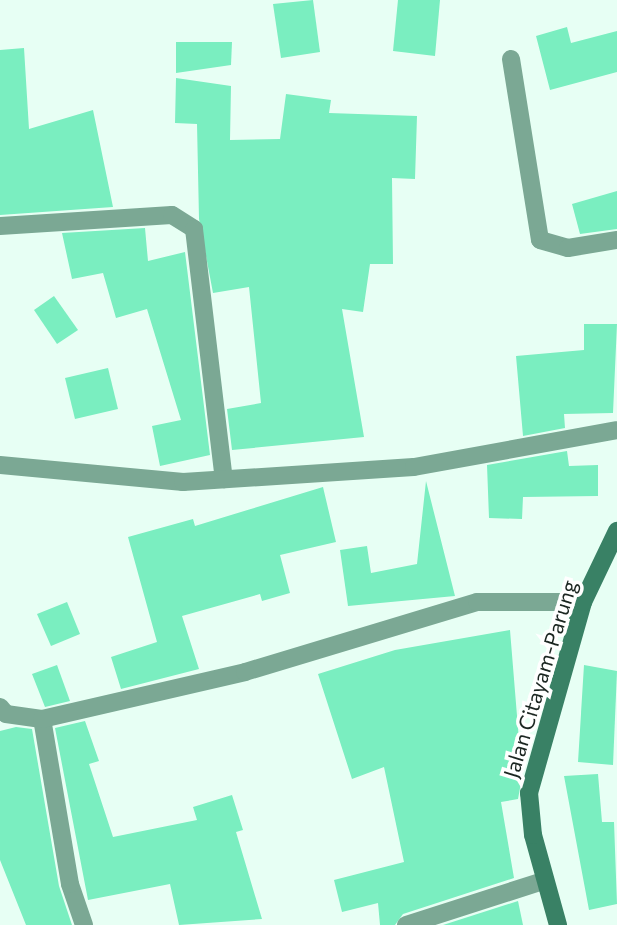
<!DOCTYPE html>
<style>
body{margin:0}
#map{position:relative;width:617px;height:925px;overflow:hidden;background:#e7fff4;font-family:Commissioner,sans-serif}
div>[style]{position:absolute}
.building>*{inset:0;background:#7aeec0}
.street>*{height:18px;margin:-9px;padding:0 9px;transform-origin:9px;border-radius:9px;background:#7ba894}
.secondary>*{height:18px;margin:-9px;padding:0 9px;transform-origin:9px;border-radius:9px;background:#398165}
span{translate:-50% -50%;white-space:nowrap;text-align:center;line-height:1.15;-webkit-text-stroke:7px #fff;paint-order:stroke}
.street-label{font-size:21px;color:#1b2621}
</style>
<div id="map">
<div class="building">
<i style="clip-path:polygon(313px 0,320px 52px,281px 58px,273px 4px)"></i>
<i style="clip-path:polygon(398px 0,440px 0,435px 56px,393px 51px)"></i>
<i style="clip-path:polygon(567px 27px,571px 43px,617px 31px,617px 72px,550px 90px,536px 36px)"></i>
<i style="clip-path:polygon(176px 42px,232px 42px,231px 65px,176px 73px)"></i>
<i style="clip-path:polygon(24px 48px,29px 129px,93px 110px,113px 207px,0 215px,0 50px)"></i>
<i style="clip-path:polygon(176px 78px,231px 86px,230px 140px,280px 139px,286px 94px,331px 100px,329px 113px,417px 116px,415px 179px,392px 178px,393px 264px,370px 264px,363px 312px,342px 309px,364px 437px,232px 450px,227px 409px,261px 403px,249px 287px,213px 293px,199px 219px,197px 124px,175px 123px)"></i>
<i style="clip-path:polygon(617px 191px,617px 229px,580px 234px,572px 204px)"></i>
<i style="clip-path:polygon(145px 228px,148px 261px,185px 252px,210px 455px,160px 466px,152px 426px,181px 420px,147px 309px,116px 318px,103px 273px,72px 279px,62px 233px)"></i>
<i style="clip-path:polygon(54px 296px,78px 330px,57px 344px,34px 310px)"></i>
<i style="clip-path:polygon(584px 324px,617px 324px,613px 413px,564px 414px,565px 428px,523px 436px,516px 356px,584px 350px)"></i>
<i style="clip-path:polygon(108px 368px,118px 409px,75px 419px,65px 378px)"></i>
<i style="clip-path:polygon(567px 451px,569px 466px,598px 465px,598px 496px,523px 497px,522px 519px,489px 518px,487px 465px)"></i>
<i style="clip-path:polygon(426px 481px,455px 596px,348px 606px,340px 550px,367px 546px,371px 573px,417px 564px)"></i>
<i style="clip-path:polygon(323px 487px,336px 542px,280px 555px,290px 593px,262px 601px,260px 594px,182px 616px,199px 669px,121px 689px,111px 657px,157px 642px,128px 537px,193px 519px,195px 526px)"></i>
<i style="clip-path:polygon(67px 602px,80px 634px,51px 646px,37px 614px)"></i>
<i style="clip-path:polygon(510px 630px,522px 777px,518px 799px,501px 802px,514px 878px,403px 914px,395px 925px,380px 925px,378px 903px,342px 912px,334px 880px,404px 862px,384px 767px,352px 779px,318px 674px,395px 650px)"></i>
<i style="clip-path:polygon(57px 665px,70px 701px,45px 707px,32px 674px)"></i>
<i style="clip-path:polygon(584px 665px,617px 671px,613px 765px,578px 762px)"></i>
<i style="clip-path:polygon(85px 721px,99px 761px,89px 764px,113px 837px,197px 820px,193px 807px,232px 795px,243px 830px,236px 832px,262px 919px,179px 925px,170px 884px,88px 900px,55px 728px)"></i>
<i style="clip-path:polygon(16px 727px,32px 729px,59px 886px,72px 925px,26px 925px,0 860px,0 731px)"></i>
<i style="clip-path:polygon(598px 774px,602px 822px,614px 822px,617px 904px,589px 910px,564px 776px)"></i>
<i style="clip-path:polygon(518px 901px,523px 925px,443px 925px)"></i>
</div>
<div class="street">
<i style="left:511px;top:59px;width:183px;rotate:80.9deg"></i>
<i style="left:540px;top:240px;width:29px;rotate:16deg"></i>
<i style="left:568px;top:248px;width:50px;rotate:-9.3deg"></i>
<i style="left:0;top:226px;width:172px;rotate:-3.7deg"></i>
<i style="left:172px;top:215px;width:26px;rotate:32deg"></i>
<i style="left:194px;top:229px;width:252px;rotate:83.2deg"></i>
<i style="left:0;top:465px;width:184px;rotate:5.3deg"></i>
<i style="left:183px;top:482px;width:231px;rotate:-3.7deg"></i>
<i style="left:414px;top:467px;width:206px;rotate:-10.3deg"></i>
<i style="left:0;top:707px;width:9px;rotate:49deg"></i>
<i style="left:6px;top:714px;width:36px;rotate:8deg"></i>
<i style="left:84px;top:925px;width:43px;rotate:-108.9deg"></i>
<i style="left:70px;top:884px;width:167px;rotate:-99.6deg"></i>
<i style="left:42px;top:719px;width:208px;rotate:-13deg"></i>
<i style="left:245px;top:672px;width:242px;rotate:-16.8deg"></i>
<i style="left:477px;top:602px;width:106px"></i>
<i style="left:406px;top:925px;width:144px;rotate:-17.8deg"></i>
</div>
<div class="secondary">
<i style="left:558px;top:925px;width:93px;rotate:-105.5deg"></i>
<i style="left:533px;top:835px;width:42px;rotate:-95.4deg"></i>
<i style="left:529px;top:793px;width:198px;rotate:-74.2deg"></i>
<i style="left:583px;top:602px;width:79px;rotate:-64.4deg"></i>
</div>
<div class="street-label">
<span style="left:540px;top:679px;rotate:-73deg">Jalan Citayam-Parung</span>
</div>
</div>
